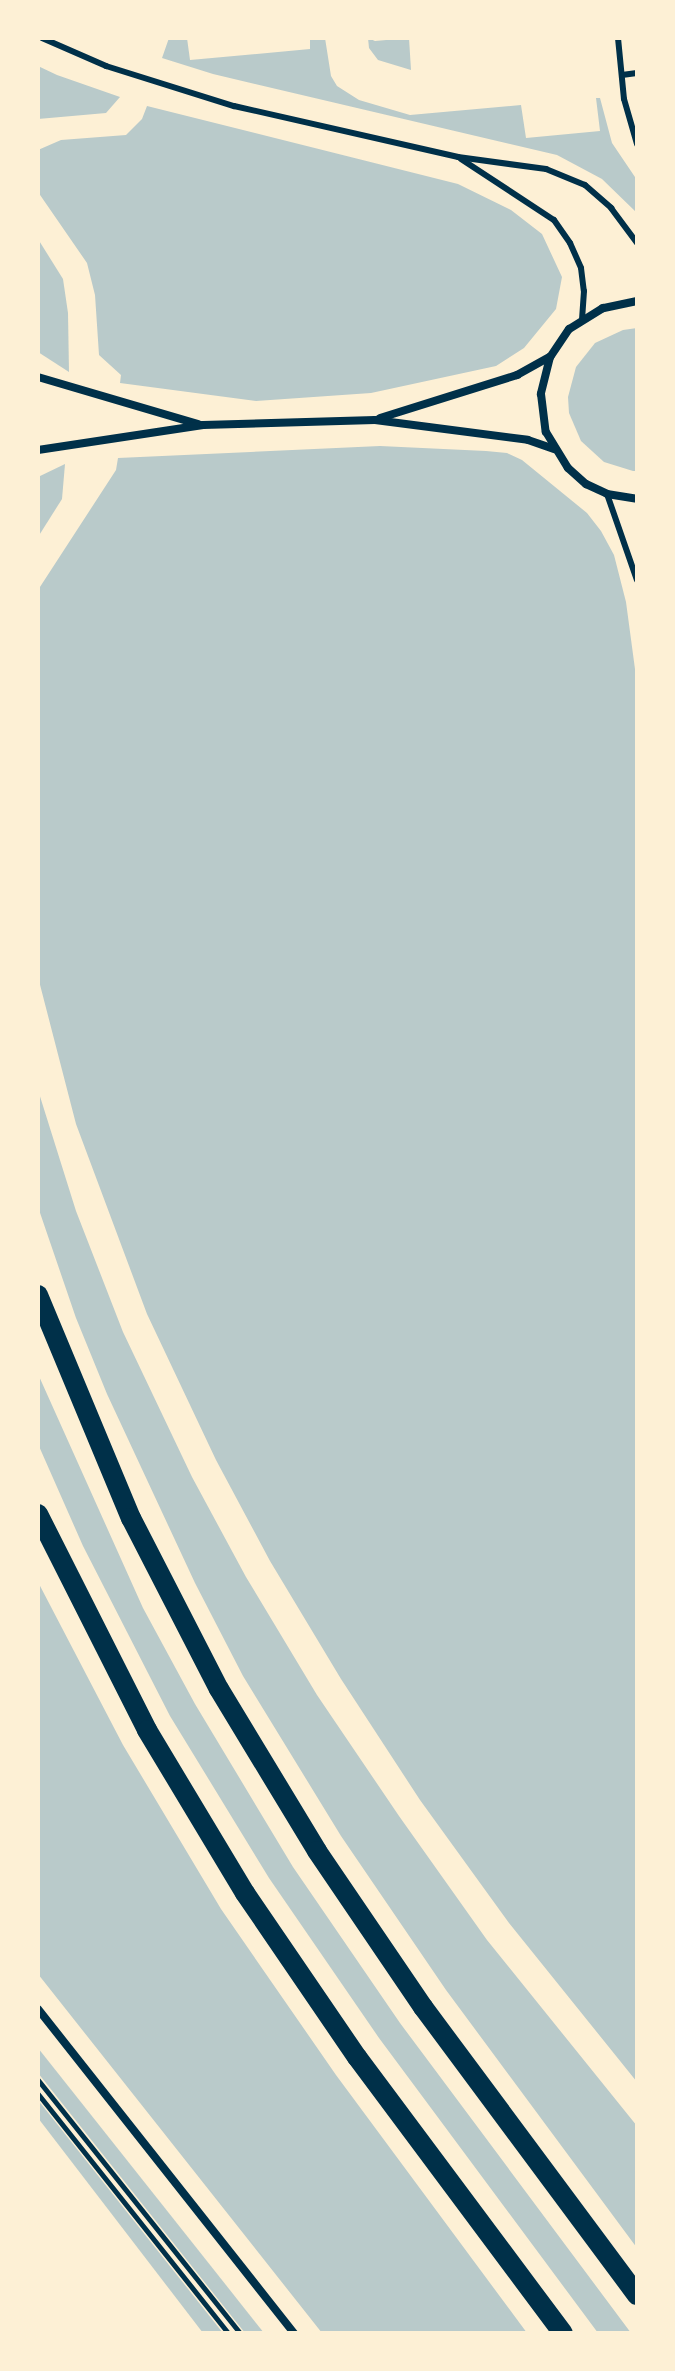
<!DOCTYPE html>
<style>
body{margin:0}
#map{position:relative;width:675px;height:2371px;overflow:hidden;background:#fdf0d5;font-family:Signika,sans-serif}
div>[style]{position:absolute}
.green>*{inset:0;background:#b9caca}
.path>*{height:5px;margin:-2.5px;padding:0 2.5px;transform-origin:2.5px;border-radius:2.5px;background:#003049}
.service>*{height:6px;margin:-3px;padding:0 3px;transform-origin:3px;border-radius:3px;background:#003049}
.minor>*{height:8px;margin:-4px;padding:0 4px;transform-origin:4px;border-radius:4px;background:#003049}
.primary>*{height:20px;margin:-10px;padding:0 10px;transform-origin:10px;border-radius:10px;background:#003049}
span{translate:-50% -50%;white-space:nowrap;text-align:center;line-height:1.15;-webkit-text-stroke:6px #fdf0d5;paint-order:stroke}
.frame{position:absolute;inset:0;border:40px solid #fdf0d5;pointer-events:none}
</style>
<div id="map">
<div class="green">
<i style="clip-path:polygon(169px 38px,187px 38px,190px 60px,310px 49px,310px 38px,325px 38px,331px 76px,337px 86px,359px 100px,410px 115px,521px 105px,526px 138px,600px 131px,596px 98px,600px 98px,612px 143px,637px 180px,637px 213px,602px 179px,557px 155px,213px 74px,162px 58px)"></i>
<i style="clip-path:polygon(368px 38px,375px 41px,409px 38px,411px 70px,378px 60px,369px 48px)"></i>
<i style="clip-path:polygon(38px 66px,57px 75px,120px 97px,106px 113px,38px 119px)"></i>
<i style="clip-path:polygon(147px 106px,458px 184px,511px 210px,542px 234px,562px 277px,556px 309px,524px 348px,496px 366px,371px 393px,256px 401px,120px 383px,121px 375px,99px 355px,95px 295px,87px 263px,38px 192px,38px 150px,61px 140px,126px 135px,142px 119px)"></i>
<i style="clip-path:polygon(38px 239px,63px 279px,68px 313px,69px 372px,38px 352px)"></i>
<i style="clip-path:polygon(637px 328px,637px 471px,633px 471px,604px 462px,581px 441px,569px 413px,568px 397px,576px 367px,595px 343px,623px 330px)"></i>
<i style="clip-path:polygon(380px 446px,486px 451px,507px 453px,522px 460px,587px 513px,601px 531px,614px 555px,626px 602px,637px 684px,637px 2082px,509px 1923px,420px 1800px,341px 1679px,270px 1561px,216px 1460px,147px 1314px,76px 1124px,38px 977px,38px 590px,116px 470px,118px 458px)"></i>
<i style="clip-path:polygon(65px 464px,62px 499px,38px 537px,38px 477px)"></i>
<i style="clip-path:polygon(38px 1090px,76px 1211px,123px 1332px,192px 1477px,246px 1577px,317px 1695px,399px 1816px,487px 1940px,637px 2126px,637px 2248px,446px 1990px,341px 1836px,243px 1676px,195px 1583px,107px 1394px,76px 1318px,38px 1207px)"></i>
<i style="clip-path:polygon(38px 1374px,143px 1608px,195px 1704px,293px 1867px,400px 2023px,631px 2333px,598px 2333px,379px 2038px,269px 1878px,170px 1716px,83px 1546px,38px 1444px)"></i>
<i style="clip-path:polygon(38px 1582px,123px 1745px,221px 1909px,336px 2075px,527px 2333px,322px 2333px,38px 1974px)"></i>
<i style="clip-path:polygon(38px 2048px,264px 2333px,245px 2333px,38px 2073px)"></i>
<i style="clip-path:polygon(38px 2100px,223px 2333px,203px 2333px,38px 2118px)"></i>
</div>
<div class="path">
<i style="left:38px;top:2080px;width:324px;rotate:51.4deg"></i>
<i style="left:38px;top:2094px;width:305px;rotate:51.5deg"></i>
</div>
<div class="service">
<i style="left:42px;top:38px;width:70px;rotate:23.6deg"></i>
<i style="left:106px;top:66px;width:134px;rotate:17.4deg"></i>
<i style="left:234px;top:106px;width:230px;rotate:12.8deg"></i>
<i style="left:458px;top:157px;width:89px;rotate:7.8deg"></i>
<i style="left:546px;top:169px;width:42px;rotate:22.3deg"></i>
<i style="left:585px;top:185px;width:35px;rotate:41deg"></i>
<i style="left:611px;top:208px;width:44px;rotate:53.4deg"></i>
<i style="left:618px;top:38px;width:61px;rotate:84.4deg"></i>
<i style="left:624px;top:99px;width:47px;rotate:73.9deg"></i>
<i style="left:622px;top:75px;width:15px;rotate:-8deg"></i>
<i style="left:461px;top:159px;width:111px;rotate:33.3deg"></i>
<i style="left:554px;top:220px;width:28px;rotate:55deg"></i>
<i style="left:570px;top:243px;width:27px;rotate:66deg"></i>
<i style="left:581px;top:268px;width:23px;rotate:83deg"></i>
<i style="left:584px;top:291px;width:28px;rotate:94deg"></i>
<i style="left:607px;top:494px;width:91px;rotate:70.8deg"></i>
</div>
<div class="minor">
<i style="left:637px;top:301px;width:35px;rotate:168deg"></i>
<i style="left:603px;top:308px;width:40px;rotate:148deg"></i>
<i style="left:569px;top:329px;width:34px;rotate:124deg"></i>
<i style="left:550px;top:357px;width:38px;rotate:104deg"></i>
<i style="left:541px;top:394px;width:38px;rotate:83deg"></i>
<i style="left:546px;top:432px;width:42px;rotate:58.6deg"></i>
<i style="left:568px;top:468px;width:24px;rotate:42deg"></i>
<i style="left:586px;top:484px;width:23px;rotate:25deg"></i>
<i style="left:607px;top:494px;width:30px;rotate:9deg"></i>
<i style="left:38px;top:377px;width:167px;rotate:16.4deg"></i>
<i style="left:380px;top:418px;width:144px;rotate:-17.4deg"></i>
<i style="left:517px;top:375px;width:38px;rotate:-29deg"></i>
<i style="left:38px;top:450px;width:167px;rotate:-8.6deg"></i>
<i style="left:203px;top:425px;width:172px;rotate:-1.7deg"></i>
<i style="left:375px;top:420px;width:154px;rotate:7.4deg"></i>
<i style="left:528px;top:440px;width:28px;rotate:19deg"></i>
<i style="left:38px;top:2009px;width:413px;rotate:51.7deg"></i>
</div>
<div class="primary">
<i style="left:38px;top:1295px;width:242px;rotate:67.4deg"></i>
<i style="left:131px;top:1518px;width:192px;rotate:62.8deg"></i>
<i style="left:219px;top:1689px;width:189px;rotate:58.8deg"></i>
<i style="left:317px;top:1851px;width:189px;rotate:55.8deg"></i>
<i style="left:423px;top:2007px;width:359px;rotate:53.4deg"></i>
<i style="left:38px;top:1514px;width:242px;rotate:63.2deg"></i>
<i style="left:147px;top:1730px;width:190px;rotate:59deg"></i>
<i style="left:245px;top:1893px;width:199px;rotate:55.7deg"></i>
<i style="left:357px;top:2057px;width:344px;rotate:53.3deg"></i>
</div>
<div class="frame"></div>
</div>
